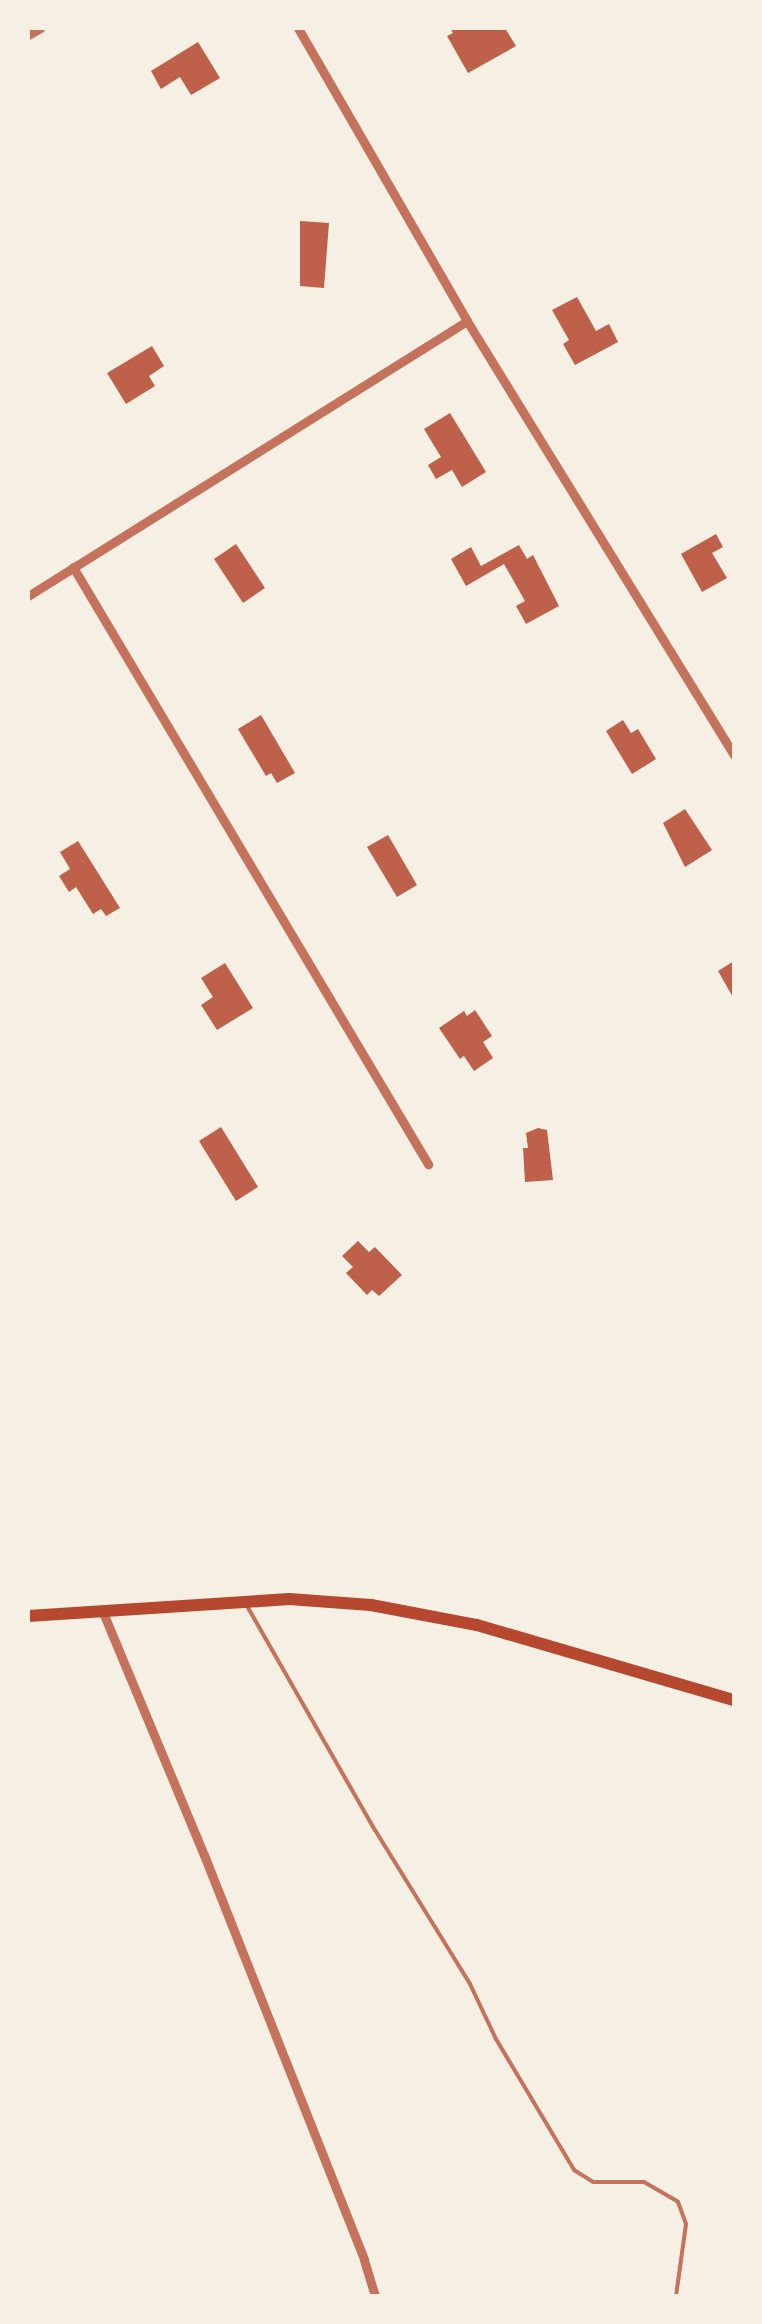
<!DOCTYPE html>
<style>
body{margin:0}
#map{position:relative;width:762px;height:2324px;overflow:hidden;background:#f6efe4;font-family:Cabin,sans-serif}
div>[style]{position:absolute}
.building>*{inset:0;background:#bf614a}
.service>*{height:4px;margin:-2px;padding:0 2px;transform-origin:2px;border-radius:2px;background:#c5725c}
.minor>*{height:9px;margin:-4.5px;padding:0 4.5px;transform-origin:4.5px;border-radius:4.5px;background:#c5725c}
.secondary>*{height:12px;margin:-6px;padding:0 6px;transform-origin:6px;border-radius:6px;background:#b5482f}
span{translate:-50% -50%;white-space:nowrap;text-align:center;line-height:1.15;-webkit-text-stroke:8px #f6efe4;paint-order:stroke}
.frame{position:absolute;inset:0;border:30px solid #f6efe4;pointer-events:none}
</style>
<div id="map">
<div class="building">
<i style="clip-path:polygon(450px 28px,505px 28px,516px 46px,468px 73px,447px 36px,453px 33px)"></i>
<i style="clip-path:polygon(198px 42px,220px 78px,191px 95px,180px 77px,161px 89px,151px 71px)"></i>
<i style="clip-path:polygon(300px 221px,329px 223px,324px 288px,300px 286px)"></i>
<i style="clip-path:polygon(577px 297px,596px 331px,609px 324px,618px 342px,575px 365px,563px 344px,569px 340px,552px 310px)"></i>
<i style="clip-path:polygon(152px 346px,164px 366px,149px 376px,155px 386px,126px 404px,107px 373px)"></i>
<i style="clip-path:polygon(450px 413px,486px 472px,462px 487px,452px 470px,436px 479px,428px 465px,441px 457px,424px 429px)"></i>
<i style="clip-path:polygon(716px 534px,723px 547px,712px 553px,727px 578px,702px 592px,681px 554px)"></i>
<i style="clip-path:polygon(236px 544px,265px 588px,243px 603px,214px 559px)"></i>
<i style="clip-path:polygon(519px 545px,527px 559px,533px 555px,559px 606px,526px 624px,516px 606px,525px 601px,504px 564px,466px 586px,451px 559px,471px 547px,481px 566px)"></i>
<i style="clip-path:polygon(261px 715px,295px 773px,277px 783px,271px 773px,266px 776px,238px 729px)"></i>
<i style="clip-path:polygon(623px 720px,631px 733px,638px 729px,656px 759px,632px 774px,606px 731px)"></i>
<i style="clip-path:polygon(685px 809px,712px 850px,685px 867px,663px 823px)"></i>
<i style="clip-path:polygon(388px 835px,417px 885px,397px 897px,367px 847px)"></i>
<i style="clip-path:polygon(78px 841px,120px 908px,106px 916px,101px 909px,93px 914px,76px 887px,69px 892px,59px 876px,70px 869px,60px 852px)"></i>
<i style="clip-path:polygon(734px 961px,734px 999px,718px 971px)"></i>
<i style="clip-path:polygon(225px 963px,253px 1008px,217px 1030px,201px 1005px,213px 997px,201px 978px)"></i>
<i style="clip-path:polygon(475px 1010px,492px 1036px,483px 1042px,493px 1058px,474px 1071px,464px 1056px,460px 1059px,439px 1028px,464px 1011px,467px 1016px)"></i>
<i style="clip-path:polygon(221px 1127px,258px 1187px,236px 1201px,199px 1141px)"></i>
<i style="clip-path:polygon(538px 1128px,547px 1130px,553px 1180px,525px 1182px,523px 1148px,528px 1148px,526px 1133px)"></i>
<i style="clip-path:polygon(358px 1241px,369px 1252px,375px 1247px,402px 1275px,379px 1296px,372px 1290px,367px 1295px,346px 1273px,353px 1267px,342px 1256px)"></i>
</div>
<div class="service">
<i style="left:247px;top:1606px;width:258px;rotate:60.3deg"></i>
<i style="left:375px;top:1830px;width:181px;rotate:58.3deg"></i>
<i style="left:470px;top:1984px;width:61px;rotate:64.7deg"></i>
<i style="left:496px;top:2039px;width:152px;rotate:59.2deg"></i>
<i style="left:574px;top:2170px;width:22px;rotate:32deg"></i>
<i style="left:593px;top:2182px;width:51px"></i>
<i style="left:644px;top:2182px;width:39px;rotate:30deg"></i>
<i style="left:678px;top:2202px;width:23px;rotate:70deg"></i>
<i style="left:686px;top:2224px;width:73px;rotate:97.9deg"></i>
</div>
<div class="minor">
<i style="left:298px;top:28px;width:338px;rotate:60deg"></i>
<i style="left:467px;top:321px;width:510px;rotate:58.4deg"></i>
<i style="left:28px;top:35px;width:14px;rotate:-30deg"></i>
<i style="left:73px;top:567px;width:695px;rotate:59.26deg"></i>
<i style="left:28px;top:596px;width:518px;rotate:-32.06deg"></i>
<i style="left:102px;top:1610px;width:265px;rotate:67.4deg"></i>
<i style="left:204px;top:1855px;width:435px;rotate:68.4deg"></i>
<i style="left:364px;top:2260px;width:38px;rotate:73deg"></i>
</div>
<div class="secondary">
<i style="left:28px;top:1616px;width:262px;rotate:-3.7deg"></i>
<i style="left:289px;top:1599px;width:82px;rotate:4.2deg"></i>
<i style="left:371px;top:1605px;width:108px;rotate:10.7deg"></i>
<i style="left:477px;top:1625px;width:268px;rotate:16.3deg"></i>
</div>
<div class="frame"></div>
</div>
